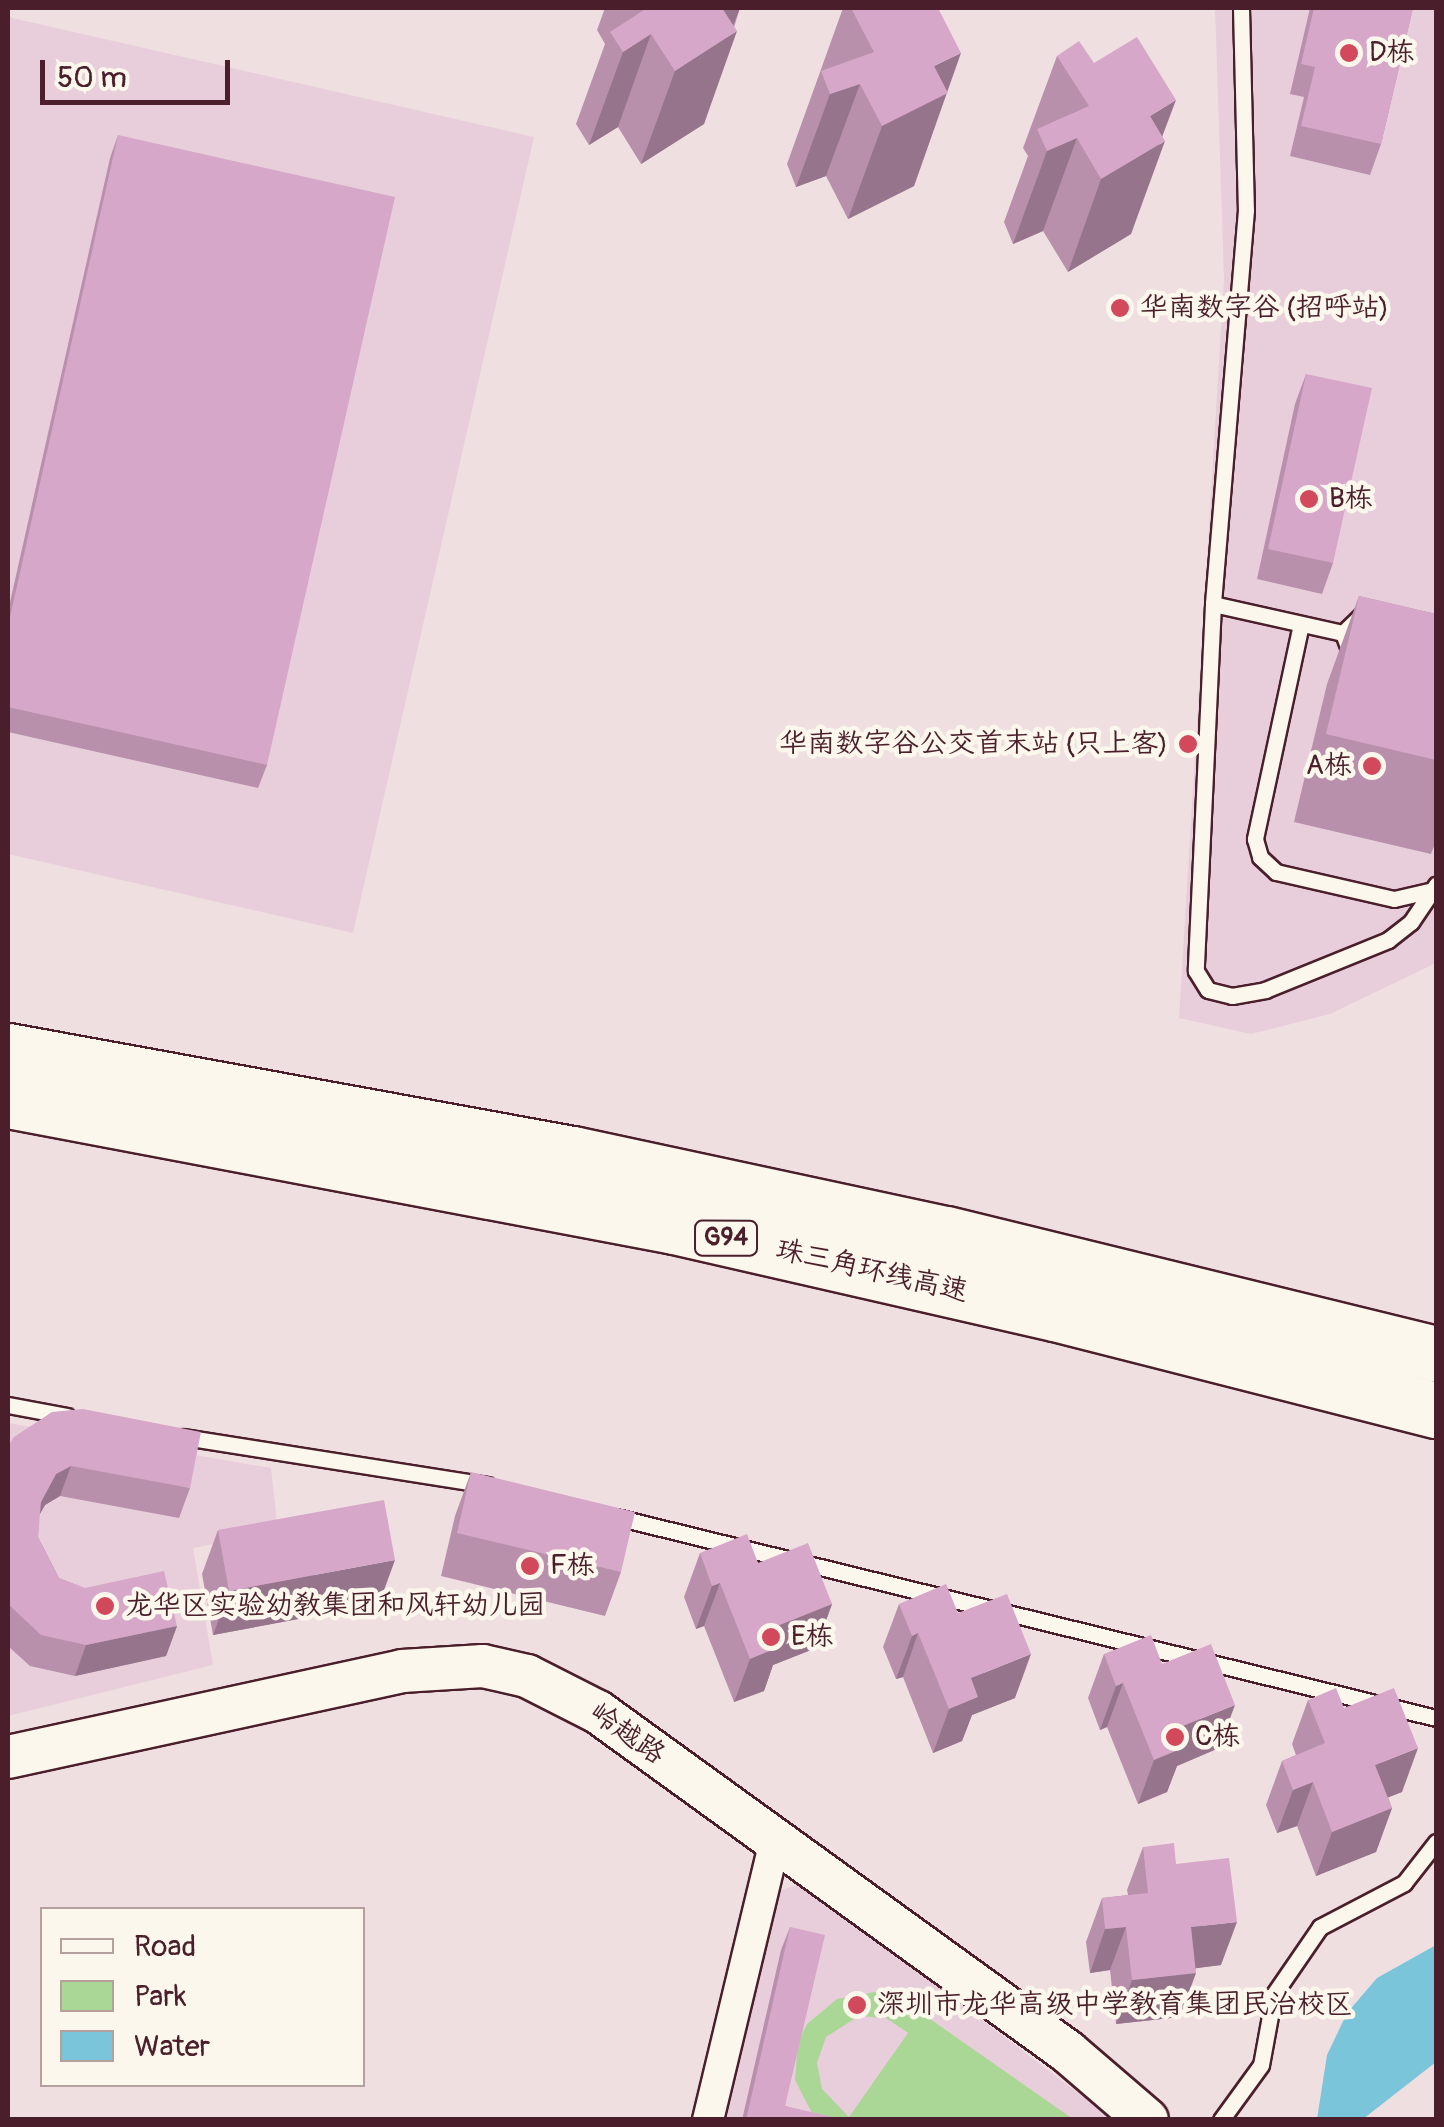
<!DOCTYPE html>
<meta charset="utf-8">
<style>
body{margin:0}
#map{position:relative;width:1444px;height:2127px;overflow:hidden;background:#f0dfe1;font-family:Pangolin,"LXGW WenKai TC",sans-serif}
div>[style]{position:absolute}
.built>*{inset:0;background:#e8ceda}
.green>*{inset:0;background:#aad796}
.water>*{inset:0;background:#7ac5da}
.roads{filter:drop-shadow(2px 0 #4a1f2b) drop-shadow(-2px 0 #4a1f2b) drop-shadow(0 2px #4a1f2b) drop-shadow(0 -2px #4a1f2b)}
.lane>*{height:15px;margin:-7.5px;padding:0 7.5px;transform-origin:7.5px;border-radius:7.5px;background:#fbf7ec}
.street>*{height:30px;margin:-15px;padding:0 15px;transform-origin:15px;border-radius:15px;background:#fbf7ec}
.secondary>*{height:42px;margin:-21px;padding:0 21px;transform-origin:21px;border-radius:21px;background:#fbf7ec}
.highway>*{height:55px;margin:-27.5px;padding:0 27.5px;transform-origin:27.5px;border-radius:27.5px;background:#fbf7ec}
.wall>*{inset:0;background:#b890ac}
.shaded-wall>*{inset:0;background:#96758c}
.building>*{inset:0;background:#d6a7c8}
.dots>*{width:28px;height:28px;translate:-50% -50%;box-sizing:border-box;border:5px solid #fbf7ec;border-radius:50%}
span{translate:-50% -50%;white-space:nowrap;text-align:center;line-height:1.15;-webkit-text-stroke:9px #fbf7ec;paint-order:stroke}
.shield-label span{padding:2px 8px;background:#fbf7ec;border:2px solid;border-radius:8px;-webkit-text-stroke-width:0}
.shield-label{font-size:25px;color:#4a1f2b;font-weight:700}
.poi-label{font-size:28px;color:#4a1f2b}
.left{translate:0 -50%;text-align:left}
.right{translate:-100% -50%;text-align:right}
.street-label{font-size:28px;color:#4a1f2b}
.frame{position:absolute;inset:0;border:10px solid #4a1f2b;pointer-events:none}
.legend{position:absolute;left:40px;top:1907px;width:325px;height:180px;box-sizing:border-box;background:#fbf7ec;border:2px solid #b4a19f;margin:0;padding:12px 18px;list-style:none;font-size:30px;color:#4a1f2b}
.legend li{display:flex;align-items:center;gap:20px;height:50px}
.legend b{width:50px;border:2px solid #b4a19f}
.scale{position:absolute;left:40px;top:60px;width:190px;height:45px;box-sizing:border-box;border:5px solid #4a1f2b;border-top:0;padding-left:12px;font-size:30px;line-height:35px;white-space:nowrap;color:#4a1f2b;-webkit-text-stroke:8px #fbf7ec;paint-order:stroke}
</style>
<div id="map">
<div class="built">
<i style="clip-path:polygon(1215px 8px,1436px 8px,1436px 963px,1330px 1014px,1251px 1034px,1179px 1018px,1224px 279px)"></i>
<i style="clip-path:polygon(8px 17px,534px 137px,353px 933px,8px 854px)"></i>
<i style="clip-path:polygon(8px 1423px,271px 1468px,278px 1532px,193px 1548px,213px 1665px,8px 1716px)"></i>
<i style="clip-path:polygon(803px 1883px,1112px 2119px,724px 2120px,778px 1891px)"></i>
</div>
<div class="green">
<i style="clip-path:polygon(evenodd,875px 1992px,910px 2005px,1073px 2119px,815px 2119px,795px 2080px,798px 2042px,807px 2024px,837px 1999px,875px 1992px,859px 2016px,886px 2018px,908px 2033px,849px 2117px,822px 2089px,817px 2063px,826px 2037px,859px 2016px)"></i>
</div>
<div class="water">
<i style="clip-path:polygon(1436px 1945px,1436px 2062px,1363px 2119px,1317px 2119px,1327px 2055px,1347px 2013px,1377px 1978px)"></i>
</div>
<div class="roads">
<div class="lane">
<i style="left:1241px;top:8px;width:202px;rotate:88.6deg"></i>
<i style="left:1246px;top:210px;width:395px;rotate:94.8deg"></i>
<i style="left:1213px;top:604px;width:367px;rotate:92.7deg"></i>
<i style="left:1196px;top:971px;width:22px;rotate:58deg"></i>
<i style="left:1208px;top:990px;width:25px;rotate:14deg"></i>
<i style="left:1232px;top:996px;width:34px;rotate:-10deg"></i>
<i style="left:1265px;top:990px;width:133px;rotate:-22.1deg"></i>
<i style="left:1388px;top:940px;width:29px;rotate:-38deg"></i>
<i style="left:1411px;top:922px;width:45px;rotate:-56deg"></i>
<i style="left:1213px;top:604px;width:133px;rotate:12.6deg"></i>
<i style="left:1301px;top:624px;width:220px;rotate:102.1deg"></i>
<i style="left:1255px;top:839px;width:19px;rotate:74deg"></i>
<i style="left:1260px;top:857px;width:22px;rotate:43deg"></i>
<i style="left:1276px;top:872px;width:121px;rotate:12.9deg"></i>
<i style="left:1394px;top:899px;width:40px;rotate:-13deg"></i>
<i style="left:1351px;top:655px;width:23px;rotate:-110deg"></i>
<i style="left:1343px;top:633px;width:30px;rotate:-44deg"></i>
<i style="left:8px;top:1405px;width:60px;rotate:10.6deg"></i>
<i style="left:184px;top:1437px;width:307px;rotate:9deg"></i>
<i style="left:616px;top:1517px;width:844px;rotate:13.77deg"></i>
<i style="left:1221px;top:2120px;width:68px;rotate:-54deg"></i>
<i style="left:1261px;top:2065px;width:72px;rotate:-79.6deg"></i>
<i style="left:1274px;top:1994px;width:81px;rotate:-55.5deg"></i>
<i style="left:1320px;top:1927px;width:95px;rotate:-27.6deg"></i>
<i style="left:1404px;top:1883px;width:52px;rotate:-52deg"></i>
</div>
<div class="street">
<i style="left:708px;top:2120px;width:288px;rotate:-76.5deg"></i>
</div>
<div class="secondary">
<i style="left:8px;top:1757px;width:403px;rotate:-12.3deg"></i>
<i style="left:402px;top:1671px;width:81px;rotate:-3.5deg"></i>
<i style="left:483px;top:1666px;width:45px;rotate:12.8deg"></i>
<i style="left:527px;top:1676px;width:80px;rotate:26.9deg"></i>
<i style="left:598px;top:1712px;width:580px;rotate:35.88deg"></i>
<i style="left:1068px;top:2052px;width:104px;rotate:40.7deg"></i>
</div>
<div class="highway">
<i style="left:8px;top:1051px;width:573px;rotate:10.35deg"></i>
<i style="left:572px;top:1154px;width:382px;rotate:12.1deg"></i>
<i style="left:946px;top:1234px;width:504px;rotate:13.76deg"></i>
<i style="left:8px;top:1100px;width:678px;rotate:10.71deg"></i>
<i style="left:674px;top:1226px;width:391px;rotate:12.9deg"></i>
<i style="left:1055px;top:1313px;width:393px;rotate:14.3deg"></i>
</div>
</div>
<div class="wall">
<i style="clip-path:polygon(605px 8px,740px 8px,704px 124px,641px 164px,618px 127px,589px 145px,576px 124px,605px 44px,597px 30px)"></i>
<i style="clip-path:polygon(843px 8px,881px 8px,947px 91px,914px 186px,848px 219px,826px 176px,796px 187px,787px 164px)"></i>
<i style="clip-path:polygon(1310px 8px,1413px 8px,1381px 144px,1370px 175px,1290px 156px,1304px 97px,1290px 94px)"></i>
<i style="clip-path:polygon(1057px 56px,1094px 63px,1162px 137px,1131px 234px,1068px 272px,1043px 231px,1013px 244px,1004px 222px,1028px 156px,1023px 148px)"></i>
<i style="clip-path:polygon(118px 135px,267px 765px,258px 788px,8px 732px,8px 611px,110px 158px)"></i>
<i style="clip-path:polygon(1306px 374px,1333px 563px,1322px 594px,1257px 579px,1295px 404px)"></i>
<i style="clip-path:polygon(1359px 596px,1436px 614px,1436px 841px,1431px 854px,1294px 822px,1327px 684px)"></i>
<i style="clip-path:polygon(8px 1446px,190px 1488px,179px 1518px,60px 1496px,45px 1505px,39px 1515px,38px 1537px,59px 1578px,177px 1626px,166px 1656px,75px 1676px,30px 1666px,8px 1646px)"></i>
<i style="clip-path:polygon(471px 1472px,621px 1572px,605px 1616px,441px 1576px,455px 1516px)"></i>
<i style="clip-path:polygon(218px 1530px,379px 1604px,213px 1635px,202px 1574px)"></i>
<i style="clip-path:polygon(700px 1553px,758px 1563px,832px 1604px,816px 1648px,773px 1665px,764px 1691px,734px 1702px,704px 1626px,696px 1629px,684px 1597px)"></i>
<i style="clip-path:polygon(899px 1604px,1015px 1698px,972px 1715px,962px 1741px,933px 1753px,903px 1677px,896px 1679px,883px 1647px)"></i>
<i style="clip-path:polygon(1104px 1654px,1162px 1664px,1219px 1748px,1177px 1766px,1167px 1792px,1138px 1804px,1107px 1727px,1100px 1730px,1088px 1698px)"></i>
<i style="clip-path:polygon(1308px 1700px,1344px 1708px,1402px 1792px,1388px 1797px,1392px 1808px,1376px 1852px,1316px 1876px,1297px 1826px,1277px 1833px,1266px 1805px,1282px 1761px,1296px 1755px,1292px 1744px)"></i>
<i style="clip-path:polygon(1143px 1847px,1176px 1864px,1221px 1965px,1196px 1968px,1180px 2017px,1116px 2024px,1110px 1970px,1090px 1973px,1086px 1942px,1102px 1898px,1128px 1895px,1127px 1890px)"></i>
<i style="clip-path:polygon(790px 1927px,785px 2106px,833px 2120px,742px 2120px,781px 1950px)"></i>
</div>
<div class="shaded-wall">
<i style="clip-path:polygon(721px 8px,740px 8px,729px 36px,737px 31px,704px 124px,641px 164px,675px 71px)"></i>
<i style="clip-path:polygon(651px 34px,618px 127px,589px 145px,623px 52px)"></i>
<i style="clip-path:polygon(961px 53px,914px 186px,848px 219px,882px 126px,934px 66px)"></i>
<i style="clip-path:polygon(860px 84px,826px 176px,796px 187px,830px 94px)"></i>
<i style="clip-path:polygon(1176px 100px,1159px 145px,1165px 141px,1131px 234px,1068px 272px,1101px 179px,1150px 116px)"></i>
<i style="clip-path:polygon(1077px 138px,1043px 231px,1013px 244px,1047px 151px)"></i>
<i style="clip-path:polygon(71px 1466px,60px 1496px,45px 1505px,30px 1532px,41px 1502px,56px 1474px)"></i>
<i style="clip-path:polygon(395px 1560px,379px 1604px,213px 1635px,229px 1591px)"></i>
<i style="clip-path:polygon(720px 1583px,704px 1626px,696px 1629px,712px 1586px)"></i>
<i style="clip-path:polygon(832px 1604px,816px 1648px,773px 1665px,764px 1691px,734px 1702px,750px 1659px,772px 1628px)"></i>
<i style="clip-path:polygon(177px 1626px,166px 1656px,75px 1676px,86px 1645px)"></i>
<i style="clip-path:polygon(918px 1633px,903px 1677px,896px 1679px,912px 1636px)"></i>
<i style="clip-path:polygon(1031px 1654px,1015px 1698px,972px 1715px,962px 1741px,933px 1753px,949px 1709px,971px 1678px)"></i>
<i style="clip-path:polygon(1123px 1683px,1107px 1727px,1100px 1730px,1116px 1686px)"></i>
<i style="clip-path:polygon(1235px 1705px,1219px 1748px,1177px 1766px,1167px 1792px,1138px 1804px,1154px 1760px,1175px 1729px)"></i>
<i style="clip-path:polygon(1418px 1748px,1402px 1792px,1359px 1809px,1375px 1765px)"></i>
<i style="clip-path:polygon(1313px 1782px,1297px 1826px,1277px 1833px,1293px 1790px)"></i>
<i style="clip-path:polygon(1392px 1808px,1376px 1852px,1316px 1876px,1332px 1832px)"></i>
<i style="clip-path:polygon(1237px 1922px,1221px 1965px,1175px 1971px,1191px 1927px)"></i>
<i style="clip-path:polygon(1126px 1927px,1110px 1970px,1090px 1973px,1105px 1929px)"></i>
<i style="clip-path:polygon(1196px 1973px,1180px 2017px,1116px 2024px,1132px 1980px)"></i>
</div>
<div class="building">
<i style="clip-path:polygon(647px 8px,722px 8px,737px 31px,675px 71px,651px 34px,623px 52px,610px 32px)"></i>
<i style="clip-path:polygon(851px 8px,881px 8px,882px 10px,887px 8px,938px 8px,961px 53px,934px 66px,948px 93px,882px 126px,860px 84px,830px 94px,821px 71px,874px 52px)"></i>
<i style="clip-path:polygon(1314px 8px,1413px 8px,1381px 144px,1301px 126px,1315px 67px,1301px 64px)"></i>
<i style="clip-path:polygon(1137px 37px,1176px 100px,1150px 116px,1165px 141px,1101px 179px,1077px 138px,1047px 151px,1037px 129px,1089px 106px,1057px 56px,1079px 41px,1094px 63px)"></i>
<i style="clip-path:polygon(118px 135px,395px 197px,267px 765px,8px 707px,8px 626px)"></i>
<i style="clip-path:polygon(1306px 374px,1372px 388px,1333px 563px,1268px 549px)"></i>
<i style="clip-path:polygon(1359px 596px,1436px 614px,1436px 760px,1326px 734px)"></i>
<i style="clip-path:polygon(83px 1409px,201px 1432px,190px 1488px,71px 1466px,56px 1474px,41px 1502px,38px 1537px,59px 1578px,85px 1588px,164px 1571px,177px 1626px,86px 1645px,41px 1635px,8px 1604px,8px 1446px,14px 1437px,52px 1412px)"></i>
<i style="clip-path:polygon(471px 1472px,635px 1512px,621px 1572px,457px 1533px)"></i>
<i style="clip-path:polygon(384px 1500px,395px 1560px,229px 1591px,218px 1530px)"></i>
<i style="clip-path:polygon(747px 1534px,758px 1563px,808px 1543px,832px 1604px,772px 1628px,779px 1647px,750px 1659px,720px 1583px,712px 1586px,700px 1553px)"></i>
<i style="clip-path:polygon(946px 1584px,958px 1613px,1007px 1594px,1031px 1654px,971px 1678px,978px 1697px,949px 1709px,918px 1633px,912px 1636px,899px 1604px)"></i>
<i style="clip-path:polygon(1151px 1635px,1162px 1664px,1211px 1644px,1235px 1705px,1175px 1729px,1183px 1748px,1154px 1760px,1123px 1683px,1116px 1686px,1104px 1654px)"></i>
<i style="clip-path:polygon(1336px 1688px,1344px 1708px,1394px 1688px,1418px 1748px,1375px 1765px,1392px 1808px,1332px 1832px,1313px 1782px,1293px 1790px,1282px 1761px,1325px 1743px,1308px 1700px)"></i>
<i style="clip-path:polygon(1174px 1843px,1176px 1864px,1229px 1858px,1237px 1922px,1191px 1927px,1196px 1973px,1132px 1980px,1126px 1927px,1105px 1929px,1102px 1898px,1148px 1893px,1143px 1847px)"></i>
<i style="clip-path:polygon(790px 1927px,825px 1935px,785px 2106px,833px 2117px,833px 2120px,746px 2120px)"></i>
</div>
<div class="dots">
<i style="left:1349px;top:53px;background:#d1495b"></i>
<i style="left:1120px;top:308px;background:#d1495b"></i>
<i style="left:1309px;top:499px;background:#d1495b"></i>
<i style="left:1188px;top:744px;background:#d1495b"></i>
<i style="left:1372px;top:766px;background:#d1495b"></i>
<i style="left:530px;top:1566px;background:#d1495b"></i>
<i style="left:105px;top:1606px;background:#d1495b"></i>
<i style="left:771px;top:1637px;background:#d1495b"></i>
<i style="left:1175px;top:1737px;background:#d1495b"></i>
<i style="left:857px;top:2005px;background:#d1495b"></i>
</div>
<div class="shield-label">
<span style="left:726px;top:1238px">G94</span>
</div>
<div class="poi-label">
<span class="left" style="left:1369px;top:53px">D栋</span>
<span class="left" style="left:1140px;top:308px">华南数字谷 (招呼站)</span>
<span class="left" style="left:1329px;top:499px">B栋</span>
<span class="right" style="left:1168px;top:744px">华南数字谷公交首末站 (只上客)</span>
<span class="right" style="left:1352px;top:766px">A栋</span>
<span class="left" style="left:550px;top:1566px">F栋</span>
<span class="left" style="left:125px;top:1606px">龙华区实验幼教集团和风轩幼儿园</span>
<span class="left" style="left:791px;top:1637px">E栋</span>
<span class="left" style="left:1195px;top:1737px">C栋</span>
<span class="left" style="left:877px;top:2005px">深圳市龙华高级中学教育集团民治校区</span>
</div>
<div class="street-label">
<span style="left:872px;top:1271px;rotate:13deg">珠三角环线高速</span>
<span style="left:627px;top:1734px;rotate:35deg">岭越路</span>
</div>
<div class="frame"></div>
<ul class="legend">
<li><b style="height:12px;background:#fbf7ec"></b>Road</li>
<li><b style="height:28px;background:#aad796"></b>Park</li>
<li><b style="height:28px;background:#7ac5da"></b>Water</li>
</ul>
<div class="scale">50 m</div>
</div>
